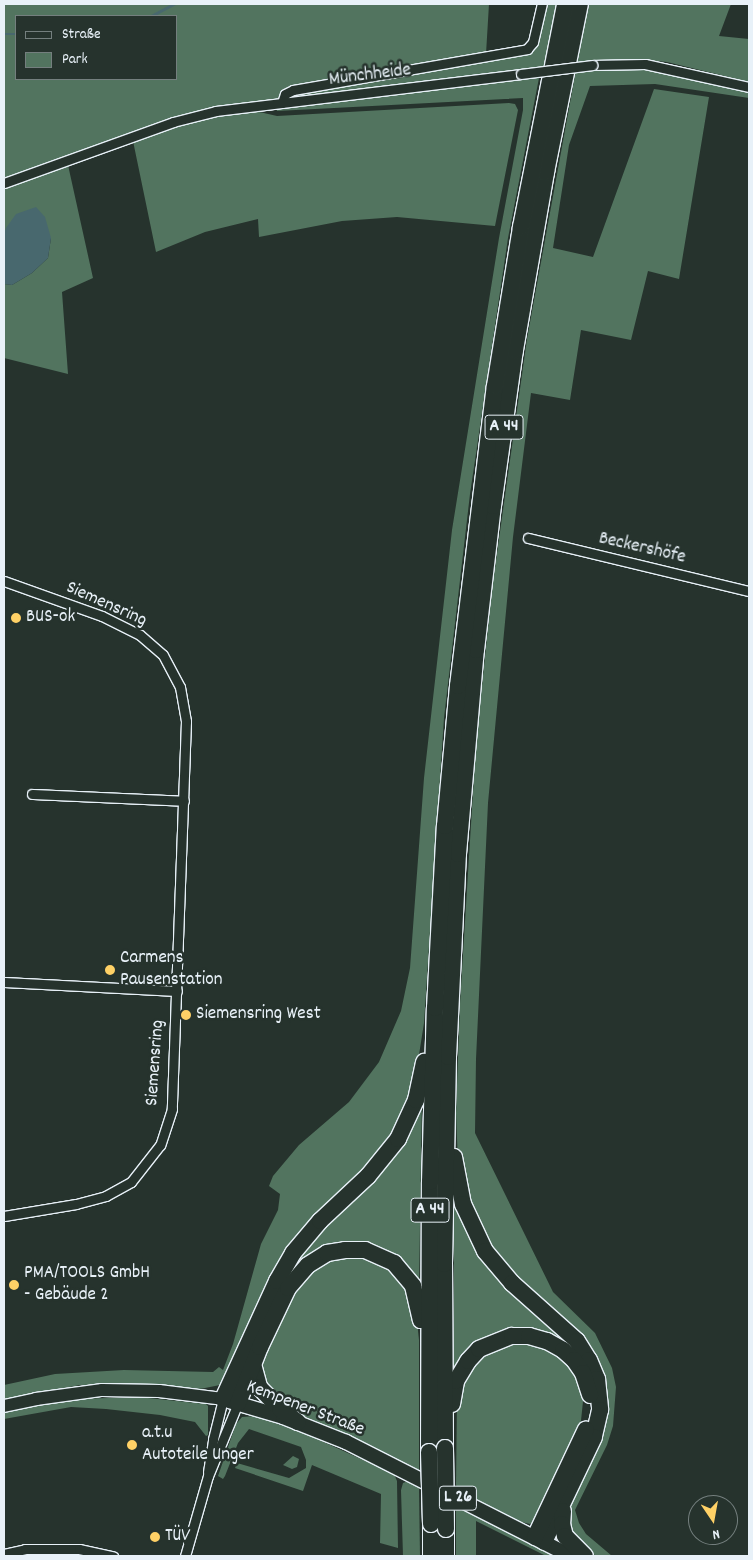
<!DOCTYPE html>
<meta charset="utf-8">
<style>
body{margin:0}
#map{position:relative;width:753px;height:1560px;overflow:hidden;background:#26332d;font-family:Dekko,sans-serif}
div>[style]{position:absolute}
.green>*{inset:0;background:#52745f}
.water>*{inset:0;background:#48686e}
.stream>*{height:2.5px;margin:-1.25px;padding:0 1.25px;transform-origin:1.25px;border-radius:1.25px;background:#48686e}
.roads{filter:drop-shadow(1px 0 #e8f1f8) drop-shadow(-1px 0 #e8f1f8) drop-shadow(0 1px #e8f1f8) drop-shadow(0 -1px #e8f1f8)}
.minor>*{height:9px;margin:-4.5px;padding:0 4.5px;transform-origin:4.5px;border-radius:4.5px;background:#26332d}
.secondary>*{height:12px;margin:-6px;padding:0 6px;transform-origin:6px;border-radius:6px;background:#26332d}
.primary>*{height:14px;margin:-7px;padding:0 7px;transform-origin:7px;border-radius:7px;background:#26332d}
.motorway>*{height:16px;margin:-8px;padding:0 8px;transform-origin:8px;border-radius:8px;background:#26332d}
.bridges{filter:drop-shadow(1px 0 #e8f1f8) drop-shadow(-1px 0 #e8f1f8) drop-shadow(0 1px #e8f1f8) drop-shadow(0 -1px #e8f1f8)}
.minor-bridge>*{height:9px;margin:-4.5px;padding:0 4.5px;transform-origin:4.5px;border-radius:4.5px;background:#26332d}
.motorway-bridge>*{height:16px;margin:-8px;padding:0 8px;transform-origin:8px;border-radius:8px;background:#26332d}
.dots>*{width:14px;height:14px;translate:-50% -50%;box-sizing:border-box;border:2px solid #26332d;border-radius:50%}
span{translate:-50% -50%;white-space:nowrap;text-align:center;line-height:1.15;-webkit-text-stroke:5px #26332d;paint-order:stroke}
.shield-label span{padding:1px 4px;background:#26332d;border:1px solid;border-radius:4px;-webkit-text-stroke-width:0}
.shield-label{font-size:18px;color:#e8f1f8;font-weight:700}
.street-label{font-size:19px;color:#e8f1f8}
.poi-label{font-size:19px;color:#e8f1f8}
.left{translate:0 -50%;text-align:left}
.frame{position:absolute;inset:0;border:5px solid #e8f1f8;pointer-events:none}
.legend{position:absolute;left:15px;top:15px;width:162px;height:65px;box-sizing:border-box;background:#26332d;border:1px solid #747f7e;margin:0;padding:6px 9px;list-style:none;font-size:15px;color:#e8f1f8}
.legend li{display:flex;align-items:center;gap:10px;height:25px}
.legend b{width:25px;border:1px solid #747f7e}
.north{position:absolute;left:688px;top:1495px;width:50px;height:50px;box-sizing:border-box;background:#26332d;border:1px solid #747f7e;border-radius:50%;rotate:168deg;font-size:14px;font-weight:700;line-height:20px;text-align:center;color:#e8f1f8}
.north::after{content:'';display:block;margin:auto;width:18px;height:22px;background:#ffd166;clip-path:polygon(50% 0,100% 100%,50% 72%,0 100%)}
</style>
<div id="map">
<div class="green">
<i style="clip-path:polygon(evenodd,4px 4px,489px 4px,486px 54px,282px 93px,276px 100px,201px 110px,4px 179px,4px 4px,16px 16px,176px 16px,176px 79px,16px 79px,16px 16px)"></i>
<i style="clip-path:polygon(545px 4px,559px 4px,548px 55px,539px 78px,508px 238px,470px 494px,444px 718px,424px 1023px,412px 1099px,386px 1149px,286px 1252px,224px 1381px,220px 1385px,200px 1389px,150px 1384px,80px 1385px,4px 1400px,4px 1385px,55px 1374px,124px 1370px,213px 1372px,219px 1367px,223px 1370px,233px 1344px,261px 1244px,278px 1210px,280px 1194px,269px 1186px,273px 1176px,299px 1145px,349px 1102px,379px 1062px,401px 1011px,410px 968px,424px 778px,452px 530px,499px 238px,523px 110px,523px 98px,277px 111px,276px 107px,524px 69px,289px 99px,290px 92px,533px 52px)"></i>
<i style="clip-path:polygon(588px 4px,731px 4px,719px 36px,749px 39px,749px 82px,667px 62px,635px 59px,596px 61px,749px 89px,749px 98px,655px 84px,590px 86px,569px 145px,553px 248px,593px 257px,654px 89px,709px 97px,679px 279px,648px 271px,631px 340px,581px 330px,570px 400px,531px 393px,513px 537px,488px 803px,476px 1059px,475px 1133px,553px 1292px,595px 1333px,612px 1368px,616px 1387px,613px 1426px,607px 1445px,575px 1510px,579px 1523px,586px 1534px,612px 1556px,596px 1556px,570px 1537px,569px 1507px,603px 1378px,487px 1244px,473px 1218px,458px 1164px,456px 1113px,460px 1003px,476px 743px,492px 589px,527px 339px)"></i>
<i style="clip-path:polygon(509px 103px,515px 104px,518px 110px,495px 226px,397px 217px,342px 221px,259px 237px,258px 219px,205px 232px,156px 252px,133px 141px,202px 116px,255px 111px,277px 116px)"></i>
<i style="clip-path:polygon(68px 165px,93px 278px,62px 292px,68px 374px,4px 358px,4px 284px,12px 285px,32px 273px,48px 258px,51px 238px,4px 234px,4px 187px)"></i>
<i style="clip-path:polygon(422px 1097px,419px 1288px,397px 1262px,330px 1250px,286px 1274px)"></i>
<i style="clip-path:polygon(454px 1190px,476px 1242px,564px 1331px,598px 1404px,582px 1450px,593px 1409px,592px 1393px,571px 1353px,502px 1336px,454px 1378px)"></i>
<i style="clip-path:polygon(357px 1255px,377px 1260px,397px 1273px,409px 1289px,416px 1312px,419px 1340px,419px 1470px,306px 1417px,268px 1394px,259px 1364px,298px 1285px,312px 1269px,333px 1258px)"></i>
<i style="clip-path:polygon(524px 1342px,544px 1346px,573px 1364px,584px 1392px,580px 1430px,537px 1521px,530px 1524px,517px 1521px,457px 1492px,456px 1484px,457px 1400px,471px 1365px,493px 1348px)"></i>
<i style="clip-path:polygon(109px 1398px,148px 1398px,206px 1404px,208px 1406px,208px 1435px,206px 1436px,195px 1422px,160px 1415px,106px 1409px,71px 1407px,4px 1419px,4px 1410px,71px 1399px)"></i>
<i style="clip-path:polygon(255px 1416px,306px 1434px,394px 1474px,397px 1481px,398px 1548px,380px 1543px,381px 1494px,312px 1465px,303px 1491px,235px 1468px,237px 1463px,289px 1478px,306px 1468px,306px 1460px,301px 1447px,249px 1429px,238px 1443px,225px 1476px,223px 1479px,218px 1476px,236px 1424px,242px 1417px)"></i>
<i style="clip-path:polygon(293px 1456px,299px 1459px,297px 1467px,292px 1469px,283px 1465px)"></i>
<i style="clip-path:polygon(408px 1481px,419px 1487px,420px 1556px,403px 1556px,401px 1490px,403px 1483px)"></i>
<i style="clip-path:polygon(456px 1506px,557px 1556px,546px 1556px,476px 1521px,476px 1556px,456px 1556px)"></i>
</div>
<div class="water">
<i style="clip-path:polygon(36px 207px,45px 217px,51px 238px,48px 258px,32px 273px,12px 285px,4px 284px,4px 234px,6px 228px,16px 214px)"></i>
</div>
<div class="stream">
<i style="left:151px;top:16px;width:26px;rotate:-28deg"></i>
<i style="left:4px;top:34px;width:12px"></i>
</div>
<div class="roads">
<div class="minor">
<i style="left:592px;top:65px;width:53px;rotate:-1.1deg"></i>
<i style="left:645px;top:64px;width:107px;rotate:12.5deg"></i>
<i style="left:282px;top:103px;width:9px;rotate:-72deg"></i>
<i style="left:285px;top:94px;width:9px;rotate:-27deg"></i>
<i style="left:293px;top:90px;width:238px;rotate:-9.9deg"></i>
<i style="left:527px;top:49px;width:9px;rotate:-49deg"></i>
<i style="left:533px;top:42px;width:39px;rotate:-77deg"></i>
<i style="left:4px;top:183px;width:180px;rotate:-19.8deg"></i>
<i style="left:173px;top:122px;width:44px;rotate:-14.3deg"></i>
<i style="left:216px;top:111px;width:307px;rotate:-6.9deg"></i>
<i style="left:528px;top:538px;width:227px;rotate:13.5deg"></i>
<i style="left:4px;top:581px;width:104px;rotate:19.7deg"></i>
<i style="left:102px;top:616px;width:42px;rotate:26.6deg"></i>
<i style="left:140px;top:635px;width:30px;rotate:41deg"></i>
<i style="left:163px;top:655px;width:36px;rotate:62deg"></i>
<i style="left:180px;top:687px;width:35px;rotate:80deg"></i>
<i style="left:186px;top:721px;width:388px;rotate:92.1deg"></i>
<i style="left:172px;top:1109px;width:38px;rotate:108deg"></i>
<i style="left:160px;top:1145px;width:47px;rotate:128.1deg"></i>
<i style="left:131px;top:1182px;width:29px;rotate:151deg"></i>
<i style="left:106px;top:1196px;width:31px;rotate:165deg"></i>
<i style="left:76px;top:1204px;width:73px;rotate:170.5deg"></i>
<i style="left:32px;top:794px;width:152px;rotate:2.6deg"></i>
<i style="left:4px;top:982px;width:173px;rotate:3deg"></i>
<i style="left:208px;top:1472px;width:33px;rotate:-81deg"></i>
<i style="left:213px;top:1439px;width:41px;rotate:-76deg"></i>
<i style="left:4px;top:1554px;width:22px;rotate:-13deg"></i>
<i style="left:25px;top:1549px;width:54px"></i>
<i style="left:79px;top:1549px;width:35px;rotate:12deg"></i>
<i style="left:185px;top:1556px;width:83px;rotate:-74deg"></i>
<i style="left:208px;top:1476px;width:79px;rotate:-67.7deg"></i>
</div>
<div class="secondary">
<i style="left:4px;top:1406px;width:33px;rotate:-12deg"></i>
<i style="left:36px;top:1399px;width:67px;rotate:-7.8deg"></i>
<i style="left:102px;top:1390px;width:57px;rotate:1deg"></i>
<i style="left:159px;top:1391px;width:64px;rotate:7.1deg"></i>
</div>
<div class="primary">
<i style="left:229px;top:1401px;width:56px;rotate:16.5deg"></i>
<i style="left:283px;top:1417px;width:68px;rotate:21.6deg"></i>
<i style="left:346px;top:1442px;width:252px;rotate:26.9deg"></i>
</div>
<div class="motorway">
<i style="left:454px;top:1157px;width:48px;rotate:79.2deg"></i>
<i style="left:463px;top:1204px;width:52px;rotate:64.9deg"></i>
<i style="left:485px;top:1251px;width:42px;rotate:49.8deg"></i>
<i style="left:512px;top:1283px;width:87px;rotate:41.7deg"></i>
<i style="left:577px;top:1341px;width:22px;rotate:58deg"></i>
<i style="left:589px;top:1360px;width:21px;rotate:67deg"></i>
<i style="left:597px;top:1379px;width:31px;rotate:84deg"></i>
<i style="left:600px;top:1410px;width:28px;rotate:103deg"></i>
<i style="left:594px;top:1437px;width:116px;rotate:115.5deg"></i>
<i style="left:253px;top:1364px;width:24px;rotate:75deg"></i>
<i style="left:259px;top:1387px;width:30px;rotate:46deg"></i>
<i style="left:280px;top:1409px;width:22px;rotate:36deg"></i>
<i style="left:223px;top:1399px;width:130px;rotate:-65.4deg"></i>
<i style="left:277px;top:1281px;width:32px;rotate:-60deg"></i>
<i style="left:293px;top:1253px;width:42px;rotate:-49.8deg"></i>
<i style="left:320px;top:1221px;width:66px;rotate:-43.2deg"></i>
<i style="left:368px;top:1176px;width:48px;rotate:-51deg"></i>
<i style="left:398px;top:1139px;width:43px;rotate:-65.2deg"></i>
<i style="left:416px;top:1100px;width:39px;rotate:-78deg"></i>
<i style="left:238px;top:1403px;width:60px;rotate:-68.6deg"></i>
<i style="left:260px;top:1347px;width:65px;rotate:-64.6deg"></i>
<i style="left:288px;top:1288px;width:30px;rotate:-49deg"></i>
<i style="left:308px;top:1265px;width:22px;rotate:-32deg"></i>
<i style="left:327px;top:1253px;width:18px;rotate:-9deg"></i>
<i style="left:345px;top:1250px;width:20px"></i>
<i style="left:365px;top:1250px;width:32px;rotate:24deg"></i>
<i style="left:394px;top:1263px;width:30px;rotate:50deg"></i>
<i style="left:413px;top:1286px;width:35px;rotate:77deg"></i>
<i style="left:452px;top:1404px;width:23px;rotate:-80deg"></i>
<i style="left:456px;top:1381px;width:23px;rotate:-59deg"></i>
<i style="left:468px;top:1361px;width:16px;rotate:-47deg"></i>
<i style="left:479px;top:1349px;width:35px;rotate:-22deg"></i>
<i style="left:512px;top:1336px;width:17px"></i>
<i style="left:529px;top:1336px;width:19px;rotate:16deg"></i>
<i style="left:547px;top:1341px;width:18px;rotate:29deg"></i>
<i style="left:563px;top:1350px;width:15px;rotate:42deg"></i>
<i style="left:574px;top:1360px;width:16px;rotate:55deg"></i>
<i style="left:583px;top:1373px;width:23px;rotate:72deg"></i>
<i style="left:445px;top:1448px;width:184px;rotate:-90.3deg"></i>
<i style="left:444px;top:1264px;width:207px;rotate:-88.9deg"></i>
<i style="left:448px;top:1057px;width:203px;rotate:-87.2deg"></i>
<i style="left:458px;top:854px;width:205px;rotate:-85deg"></i>
<i style="left:476px;top:650px;width:145px;rotate:-83.3deg"></i>
<i style="left:493px;top:506px;width:158px;rotate:-82deg"></i>
<i style="left:515px;top:350px;width:181px;rotate:-80.1deg"></i>
<i style="left:546px;top:172px;width:171px;rotate:-78.6deg"></i>
<i style="left:429px;top:1452px;width:270px;rotate:-89.8deg"></i>
<i style="left:430px;top:1182px;width:174px;rotate:-88.4deg"></i>
<i style="left:435px;top:1008px;width:182px;rotate:-86.9deg"></i>
<i style="left:445px;top:826px;width:141px;rotate:-84.7deg"></i>
<i style="left:458px;top:686px;width:302px;rotate:-83deg"></i>
<i style="left:495px;top:386px;width:161px;rotate:-80.7deg"></i>
<i style="left:521px;top:227px;width:227px;rotate:-78.8deg"></i>
<i style="left:563px;top:1511px;width:13px;rotate:94deg"></i>
<i style="left:562px;top:1524px;width:12px;rotate:76deg"></i>
<i style="left:565px;top:1536px;width:28px;rotate:45deg"></i>
<i style="left:431px;top:1524px;width:32px;rotate:90deg"></i>
<i style="left:446px;top:1529px;width:27px;rotate:90deg"></i>
<i style="left:535px;top:1537px;width:119px;rotate:-64.7deg"></i>
</div>
</div>
<div class="bridges">
<div class="minor-bridge">
<i style="left:521px;top:74px;width:72px;rotate:-7.2deg"></i>
</div>
<div class="motorway-bridge">
<i style="left:445px;top:1448px;width:81px;rotate:89.3deg"></i>
<i style="left:429px;top:1452px;width:72px;rotate:88.4deg"></i>
</div>
</div>
<div class="dots">
<i style="left:16px;top:618px;background:#ffd166"></i>
<i style="left:110px;top:970px;background:#ffd166"></i>
<i style="left:186px;top:1015px;background:#ffd166"></i>
<i style="left:14px;top:1285px;background:#ffd166"></i>
<i style="left:132px;top:1445px;background:#ffd166"></i>
<i style="left:155px;top:1537px;background:#ffd166"></i>
</div>
<div class="shield-label">
<span style="left:504px;top:427px">A 44</span>
<span style="left:430px;top:1210px">A 44</span>
<span style="left:458px;top:1498px">L 26</span>
</div>
<div class="street-label">
<span style="left:370px;top:76px;rotate:-7deg">Münchheide</span>
<span style="left:642px;top:549px;rotate:13deg">Beckershöfe</span>
<span style="left:106px;top:605px;rotate:24deg">Siemensring</span>
<span style="left:156px;top:1063px;rotate:-86deg">Siemensring</span>
<span style="left:305px;top:1409px;rotate:21deg">Kempener Straße</span>
</div>
<div class="poi-label">
<span class="left" style="left:26px;top:618px">BUS-ok</span>
<span class="left" style="left:120px;top:970px">Carmens<br>Pausenstation</span>
<span class="left" style="left:196px;top:1015px">Siemensring West</span>
<span class="left" style="left:24px;top:1285px">PMA/TOOLS GmbH<br>- Gebäude 2</span>
<span class="left" style="left:142px;top:1445px">a.t.u<br>Autoteile Unger</span>
<span class="left" style="left:165px;top:1537px">TÜV</span>
</div>
<div class="frame"></div>
<ul class="legend">
<li><b style="height:6px;background:#26332d"></b>Straße</li>
<li><b style="height:14px;background:#52745f"></b>Park</li>
</ul>
<div class="north">N</div>
</div>
